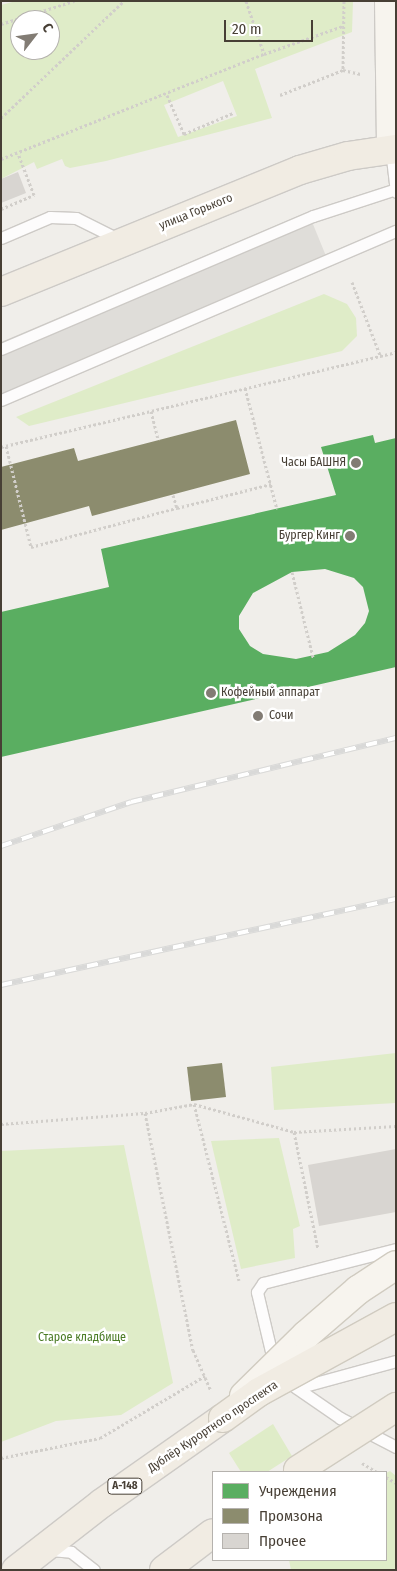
<!DOCTYPE html>
<meta charset="utf-8">
<style>
body{margin:0}
#map{position:relative;width:397px;height:1571px;overflow:hidden;background:#f0eeea;font-family:"Fira Sans Condensed",sans-serif}
div>[style]{position:absolute}
.green>*{inset:0;background:#dfecc8}
.parking>*{inset:0;background:#dfddd9}
.public>*{inset:0;background:#5aae61}
.industry>*{inset:0;background:#8c8c6e}
.building>*{inset:0;background:#d8d5d1}
.path>*{height:3px;margin-top:-1.5px;transform-origin:0;background:repeating-linear-gradient(90deg,#d1ceca 0 2.5px,transparent 0 5px)}
.roads{filter:drop-shadow(1px 0 #cdcac6) drop-shadow(-1px 0 #cdcac6) drop-shadow(0 1px #cdcac6) drop-shadow(0 -1px #cdcac6)}
.lane>*{height:11px;margin:-5.5px;padding:0 5.5px;transform-origin:5.5px;border-radius:5.5px;background:#fdfcfc}
.secondary>*{height:28px;margin:-14px;padding:0 14px;transform-origin:14px;border-radius:14px;background:#f7f4ee}
.primary>*{height:28px;margin:-14px;padding:0 14px;transform-origin:14px;border-radius:14px;background:#f1ece3}
.rail>*{height:5.5px;margin-top:-2.75px;transform-origin:0;background:repeating-linear-gradient(90deg,#fff 0 11px,#d9d9d8 0 22px);box-sizing:border-box;border-block:1px solid #d9d9d8}
.bridges{filter:drop-shadow(1px 0 #d0cbc0) drop-shadow(-1px 0 #d0cbc0) drop-shadow(0 1px #d0cbc0) drop-shadow(0 -1px #d0cbc0)}
.secondary-bridge>*{height:28px;margin:-14px;padding:0 14px;transform-origin:14px;border-radius:14px;background:#f7f4ee}
.primary-bridge>*{height:28px;margin:-14px;padding:0 14px;transform-origin:14px;border-radius:14px;background:#f1ece3}
.dots>*{width:14px;height:14px;translate:-50% -50%;box-sizing:border-box;border:2px solid #fff;border-radius:50%}
span{translate:-50% -50%;white-space:nowrap;text-align:center;line-height:1.15;-webkit-text-stroke:5px #fff;paint-order:stroke}
.shield-label span{padding:1px 4px;background:#fff;border:1px solid;border-radius:4px;-webkit-text-stroke-width:0}
.shield-label{font-size:11px;color:#473f35;font-weight:700}
.street-label{font-size:12px;color:#473f35}
.poi-label{font-size:12px;color:#473f35}
.right{translate:-100% -50%;text-align:right}
.left{translate:0 -50%;text-align:left}
.park-label{font-size:12px;color:#4a7b25}
.frame{position:absolute;inset:0;border:2px solid #473f35;pointer-events:none}
.legend{position:absolute;left:212px;top:1471px;width:175px;height:90px;box-sizing:border-box;background:#fff;border:1px solid #b5b2ae;margin:0;padding:6px 9px;list-style:none;font-size:15px;color:#473f35}
.legend li{display:flex;align-items:center;gap:10px;height:25px}
.legend b{width:25px;border:1px solid #b5b2ae}
.north{position:absolute;left:10px;top:10px;width:50px;height:50px;box-sizing:border-box;background:#fff;border:1px solid #b5b2ae;border-radius:50%;rotate:60deg;font-size:14px;font-weight:700;line-height:20px;text-align:center;color:#473f35}
.north::after{content:'';display:block;margin:auto;width:18px;height:22px;background:#827c74;clip-path:polygon(50% 0,100% 100%,50% 72%,0 100%)}
.scale{position:absolute;left:224px;top:20px;width:89px;height:22px;box-sizing:border-box;border:2px solid #473f35;border-top:0;padding-left:6px;font-size:15px;line-height:18px;white-space:nowrap;color:#473f35;-webkit-text-stroke:4px #fff;paint-order:stroke}
</style>
<div id="map">
<div class="green">
<i style="clip-path:polygon(evenodd,16px 1px,353px 1px,352px 32px,255px 69px,272px 118px,106px 161px,70px 168px,65px 166px,62px 159px,37px 169px,34px 162px,1px 179px,1px 5px,16px 1px,20px 20px,50px 20px,50px 50px,20px 50px,20px 20px,16px 1px,223px 81px,237px 116px,178px 137px,164px 105px,223px 81px)"></i>
<i style="clip-path:polygon(324px 294px,347px 304px,356px 318px,357px 336px,342px 351px,29px 426px,16px 417px)"></i>
<i style="clip-path:polygon(396px 1053px,396px 1103px,274px 1110px,271px 1067px)"></i>
<i style="clip-path:polygon(279px 1138px,300px 1226px,293px 1229px,295px 1258px,241px 1269px,211px 1141px)"></i>
<i style="clip-path:polygon(124px 1145px,173px 1383px,121px 1415px,56px 1421px,1px 1442px,1px 1151px)"></i>
<i style="clip-path:polygon(273px 1424px,292px 1456px,267px 1472px,241px 1472px,229px 1453px)"></i>
<i style="clip-path:polygon(390px 1471px,396px 1476px,396px 1570px,291px 1570px,289px 1560px,386px 1560px,386px 1473px)"></i>
</div>
<div class="parking">
<i style="clip-path:polygon(308px 212px,326px 256px,1px 395px,1px 342px)"></i>
</div>
<div class="public">
<i style="clip-path:polygon(evenodd,373px 435px,375px 443px,396px 438px,396px 667px,1px 757px,1px 612px,109px 587px,101px 549px,336px 495px,321px 447px,373px 435px,325px 569px,354px 578px,363px 587px,369px 611px,365px 623px,355px 635px,328px 652px,296px 659px,263px 654px,250px 646px,239px 629px,239px 616px,253px 593px,292px 572px,325px 569px)"></i>
</div>
<div class="industry">
<i style="clip-path:polygon(236px 420px,250px 474px,92px 516px,89px 506px,1px 530px,1px 467px,74px 448px,78px 461px)"></i>
<i style="clip-path:polygon(222px 1063px,226px 1097px,191px 1101px,187px 1067px)"></i>
</div>
<div class="building">
<i style="clip-path:polygon(18px 172px,26px 193px,1px 203px,1px 179px)"></i>
<i style="clip-path:polygon(396px 1149px,396px 1212px,319px 1226px,308px 1165px)"></i>
</div>
<div class="path">
<i style="left:246px;top:1px;width:56px;rotate:71.2deg"></i>
<i style="left:344px;top:1px;width:69px;rotate:90.8deg"></i>
<i style="left:343px;top:70px;width:18px;rotate:13deg"></i>
<i style="left:1px;top:24px;width:77px;rotate:-17.5deg"></i>
<i style="left:167px;top:95px;width:43px;rotate:66.4deg"></i>
<i style="left:184px;top:134px;width:53px;rotate:-23.2deg"></i>
<i style="left:280px;top:95px;width:68px;rotate:-21.6deg"></i>
<i style="left:1px;top:118px;width:170px;rotate:-43.6deg"></i>
<i style="left:1px;top:159px;width:283px;rotate:-21.8deg"></i>
<i style="left:264px;top:54px;width:84px;rotate:-19.5deg"></i>
<i style="left:1px;top:209px;width:36px;rotate:-23deg"></i>
<i style="left:34px;top:195px;width:45px;rotate:-110.9deg"></i>
<i style="left:352px;top:282px;width:78px;rotate:69deg"></i>
<i style="left:245px;top:388px;width:125px;rotate:75.2deg"></i>
<i style="left:151px;top:411px;width:30px;rotate:76deg"></i>
<i style="left:6px;top:446px;width:104px;rotate:76.1deg"></i>
<i style="left:31px;top:547px;width:151px;rotate:-15deg"></i>
<i style="left:1px;top:447px;width:406px;rotate:-13.5deg"></i>
<i style="left:173px;top:495px;width:14px;rotate:73deg"></i>
<i style="left:177px;top:508px;width:97px;rotate:-14.3deg"></i>
<i style="left:292px;top:572px;width:88px;rotate:76.1deg"></i>
<i style="left:194px;top:1104px;width:182px;rotate:75.7deg"></i>
<i style="left:145px;top:1113px;width:242px;rotate:78.6deg"></i>
<i style="left:193px;top:1350px;width:45px;rotate:66.3deg"></i>
<i style="left:1px;top:1124px;width:144px;rotate:-4.4deg"></i>
<i style="left:145px;top:1113px;width:50px;rotate:-10.4deg"></i>
<i style="left:194px;top:1104px;width:104px;rotate:15.6deg"></i>
<i style="left:294px;top:1132px;width:102px;rotate:-3.4deg"></i>
<i style="left:294px;top:1132px;width:119px;rotate:78.4deg"></i>
<i style="left:1px;top:1458px;width:101px;rotate:-11.4deg"></i>
<i style="left:100px;top:1438px;width:122px;rotate:-30.6deg"></i>
<i style="left:362px;top:1463px;width:17px;rotate:31deg"></i>
<i style="left:386px;top:1477px;width:12px;rotate:31deg"></i>
</div>
<div class="roads">
<div class="lane">
<i style="left:391px;top:150px;width:42px;rotate:83.2deg"></i>
<i style="left:1px;top:238px;width:53px;rotate:-23.2deg"></i>
<i style="left:50px;top:217px;width:26px;rotate:2deg"></i>
<i style="left:76px;top:218px;width:49px;rotate:26.6deg"></i>
<i style="left:1px;top:349px;width:339px;rotate:-23.1deg"></i>
<i style="left:313px;top:216px;width:87px;rotate:-18deg"></i>
<i style="left:1px;top:400px;width:430px;rotate:-23.2deg"></i>
<i style="left:274px;top:1364px;width:74px;rotate:-103.3deg"></i>
<i style="left:257px;top:1292px;width:11px;rotate:-56deg"></i>
<i style="left:263px;top:1283px;width:137px;rotate:-14.3deg"></i>
<i style="left:285px;top:1380px;width:67px;rotate:34.6deg"></i>
<i style="left:340px;top:1418px;width:63px;rotate:27.4deg"></i>
<i style="left:297px;top:1388px;width:103px;rotate:-15.3deg"></i>
<i style="left:50px;top:1550px;width:21px;rotate:5deg"></i>
<i style="left:71px;top:1552px;width:29px;rotate:38deg"></i>
</div>
<div class="secondary">
<i style="left:389px;top:1px;width:149px;rotate:89.2deg"></i>
</div>
<div class="primary">
<i style="left:1px;top:292px;width:323px;rotate:-22.2deg"></i>
<i style="left:300px;top:170px;width:50px;rotate:-16.3deg"></i>
<i style="left:348px;top:156px;width:49px;rotate:-8.3deg"></i>
<i style="left:16px;top:1570px;width:109px;rotate:-37.9deg"></i>
<i style="left:102px;top:1503px;width:148px;rotate:-35.1deg"></i>
<i style="left:164px;top:1570px;width:61px;rotate:-37.1deg"></i>
</div>
</div>
<div class="rail">
<i style="left:1px;top:846px;width:137px;rotate:-18.7deg"></i>
<i style="left:131px;top:802px;width:273px;rotate:-13.6deg"></i>
<i style="left:1px;top:985px;width:404px;rotate:-12.3deg"></i>
</div>
<div class="bridges">
<div class="secondary-bridge">
<i style="left:244px;top:1396px;width:87px;rotate:-44.5deg"></i>
<i style="left:306px;top:1335px;width:69px;rotate:-40.9deg"></i>
<i style="left:358px;top:1290px;width:45px;rotate:-33.3deg"></i>
</div>
<div class="primary-bridge">
<i style="left:223px;top:1418px;width:44px;rotate:-35.8deg"></i>
<i style="left:259px;top:1392px;width:156px;rotate:-28.7deg"></i>
<i style="left:298px;top:1470px;width:117px;rotate:-32.7deg"></i>
</div>
</div>
<div class="dots">
<i style="left:356px;top:463px;background:#827c74"></i>
<i style="left:350px;top:536px;background:#827c74"></i>
<i style="left:211px;top:693px;background:#827c74"></i>
<i style="left:258px;top:716px;background:#827c74"></i>
</div>
<div class="shield-label">
<span style="left:125px;top:1486px">А-148</span>
</div>
<div class="street-label">
<span style="left:196px;top:212px;rotate:-22deg">улица Горького</span>
<span style="left:213px;top:1427px;rotate:-34deg">Дублёр Курортного проспекта</span>
</div>
<div class="poi-label">
<span class="right" style="left:346px;top:463px">Часы БАШНЯ</span>
<span class="right" style="left:340px;top:536px">Бургер Кинг</span>
<span class="left" style="left:221px;top:693px">Кофейный аппарат</span>
<span class="left" style="left:269px;top:716px">Сочи</span>
</div>
<div class="park-label">
<span style="left:82px;top:1338px">Старое кладбище</span>
</div>
<div class="frame"></div>
<ul class="legend">
<li><b style="height:14px;background:#5aae61"></b>Учреждения</li>
<li><b style="height:14px;background:#8c8c6e"></b>Промзона</li>
<li><b style="height:14px;background:#d8d5d1"></b>Прочее</li>
</ul>
<div class="north">С</div>
<div class="scale">20 m</div>
</div>
